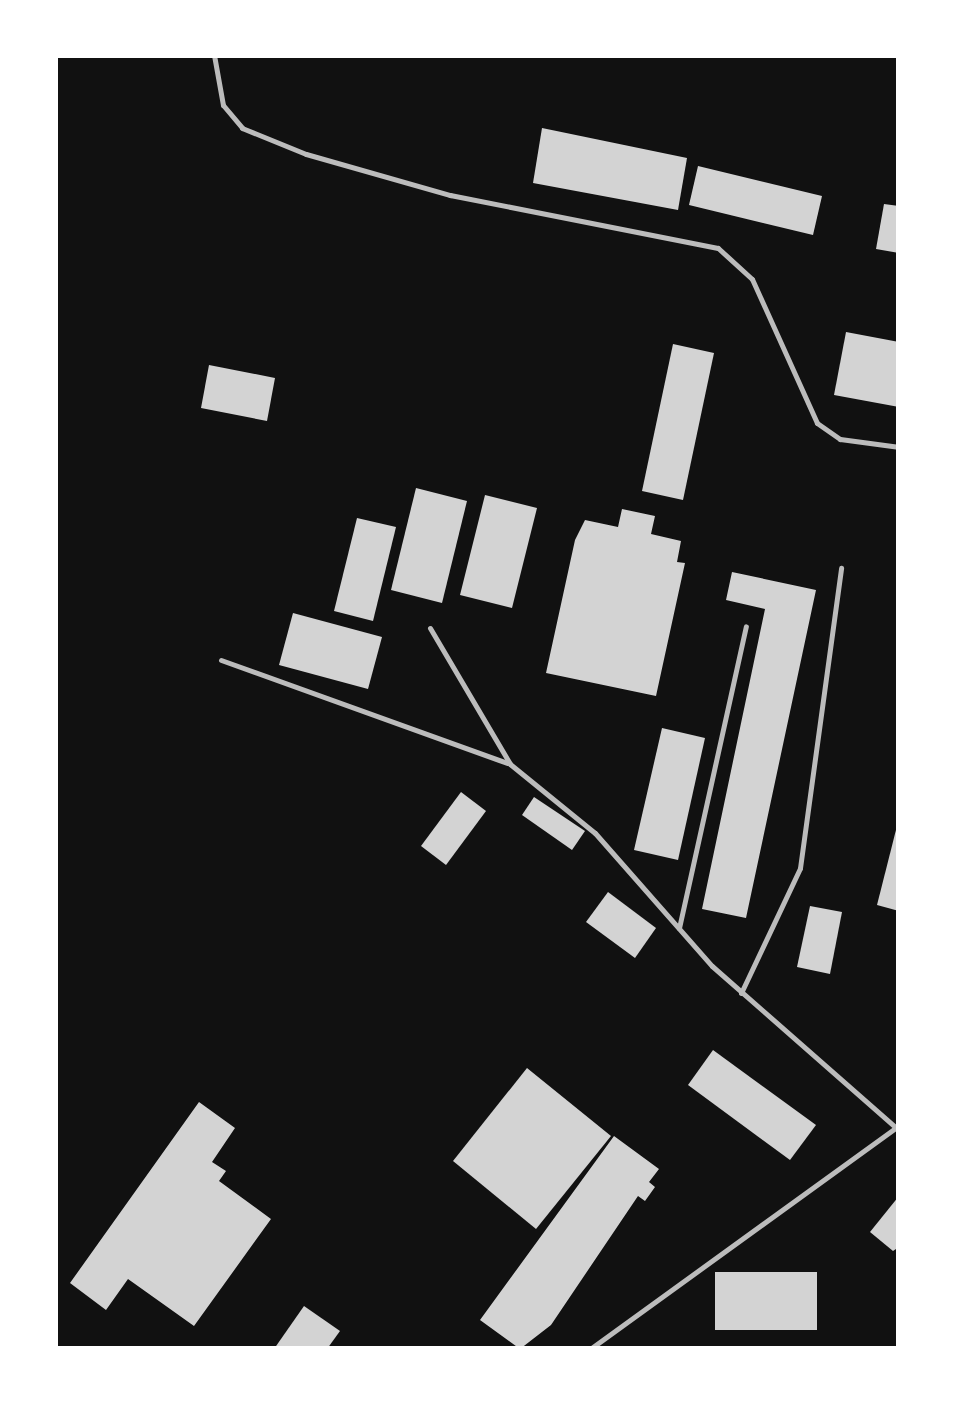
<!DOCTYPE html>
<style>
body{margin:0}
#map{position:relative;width:954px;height:1404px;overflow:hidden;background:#111;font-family:Manrope,sans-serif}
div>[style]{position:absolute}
.building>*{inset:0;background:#d3d3d3}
.service>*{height:5px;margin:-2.5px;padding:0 2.5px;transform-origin:2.5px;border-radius:2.5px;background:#bcbcbc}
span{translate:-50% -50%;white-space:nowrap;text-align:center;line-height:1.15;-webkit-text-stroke:10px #fff;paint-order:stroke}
.frame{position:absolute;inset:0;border:58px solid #fff;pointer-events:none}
</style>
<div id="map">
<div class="building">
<i style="clip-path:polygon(542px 128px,687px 158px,678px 210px,533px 183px)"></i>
<i style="clip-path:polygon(698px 166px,822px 196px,813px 235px,689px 205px)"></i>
<i style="clip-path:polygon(884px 204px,899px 206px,899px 253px,876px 249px)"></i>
<i style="clip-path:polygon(846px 332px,899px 342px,899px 407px,834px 395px)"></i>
<i style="clip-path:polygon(673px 344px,714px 353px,683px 500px,642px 491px)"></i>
<i style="clip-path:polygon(209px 365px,275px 378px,267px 421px,201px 408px)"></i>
<i style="clip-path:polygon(416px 488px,467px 501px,442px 603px,391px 590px)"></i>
<i style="clip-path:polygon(485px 495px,537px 508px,512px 608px,460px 595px)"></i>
<i style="clip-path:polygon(622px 509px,655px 516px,651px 534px,681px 541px,677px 562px,685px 563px,656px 696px,546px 673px,575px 540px,585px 520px,618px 527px)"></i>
<i style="clip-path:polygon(357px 518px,396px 527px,373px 621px,334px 611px)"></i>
<i style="clip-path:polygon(732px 572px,816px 590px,746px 918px,702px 909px,765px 609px,726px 600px)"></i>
<i style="clip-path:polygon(293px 613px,382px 637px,368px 689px,279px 665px)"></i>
<i style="clip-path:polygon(662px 728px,705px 738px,678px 860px,634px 850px)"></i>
<i style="clip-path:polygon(461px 792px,486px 811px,446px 865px,421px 846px)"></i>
<i style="clip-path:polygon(534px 797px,585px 831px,572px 850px,522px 815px)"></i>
<i style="clip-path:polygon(898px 822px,899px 822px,899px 911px,877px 905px)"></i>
<i style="clip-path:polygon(608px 892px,656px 928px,635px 958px,586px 922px)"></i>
<i style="clip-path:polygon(810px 906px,842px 912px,830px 974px,797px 967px)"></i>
<i style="clip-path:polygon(713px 1050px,816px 1125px,790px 1160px,688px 1085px)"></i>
<i style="clip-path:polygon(527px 1068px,611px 1136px,536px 1229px,453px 1161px)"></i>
<i style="clip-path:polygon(199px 1102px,235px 1128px,212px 1162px,226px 1171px,219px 1181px,271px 1219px,194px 1326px,128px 1279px,106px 1310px,70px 1283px)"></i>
<i style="clip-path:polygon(614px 1136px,659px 1169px,649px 1182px,655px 1187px,645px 1201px,638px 1196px,551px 1325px,520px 1349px,480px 1320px)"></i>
<i style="clip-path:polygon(899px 1196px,899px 1247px,893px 1251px,870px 1232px)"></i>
<i style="clip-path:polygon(715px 1272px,817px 1272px,817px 1330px,715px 1330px)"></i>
<i style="clip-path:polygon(304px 1306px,340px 1331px,327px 1349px,274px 1349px)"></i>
</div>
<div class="service">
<i style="left:214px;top:55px;width:51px;rotate:79.8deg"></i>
<i style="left:223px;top:105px;width:30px;rotate:50deg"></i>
<i style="left:242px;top:128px;width:69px;rotate:22.1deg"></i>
<i style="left:306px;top:154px;width:150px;rotate:15.9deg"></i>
<i style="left:450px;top:195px;width:273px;rotate:11.2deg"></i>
<i style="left:718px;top:248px;width:46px;rotate:42.4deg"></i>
<i style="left:752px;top:279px;width:158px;rotate:65.7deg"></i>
<i style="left:817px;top:423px;width:28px;rotate:35deg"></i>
<i style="left:840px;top:439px;width:60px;rotate:7.7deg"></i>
<i style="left:430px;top:628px;width:158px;rotate:59.5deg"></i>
<i style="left:510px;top:764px;width:109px;rotate:39.1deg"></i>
<i style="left:595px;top:833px;width:177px;rotate:48.7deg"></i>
<i style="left:712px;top:966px;width:249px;rotate:41.3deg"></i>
<i style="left:221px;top:660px;width:304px;rotate:19.8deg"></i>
<i style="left:679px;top:928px;width:309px;rotate:-77.5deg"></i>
<i style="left:741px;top:993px;width:138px;rotate:-64.7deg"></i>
<i style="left:800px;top:868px;width:303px;rotate:-82.2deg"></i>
<i style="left:590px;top:1349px;width:377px;rotate:-35.9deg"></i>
</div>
<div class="frame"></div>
</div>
